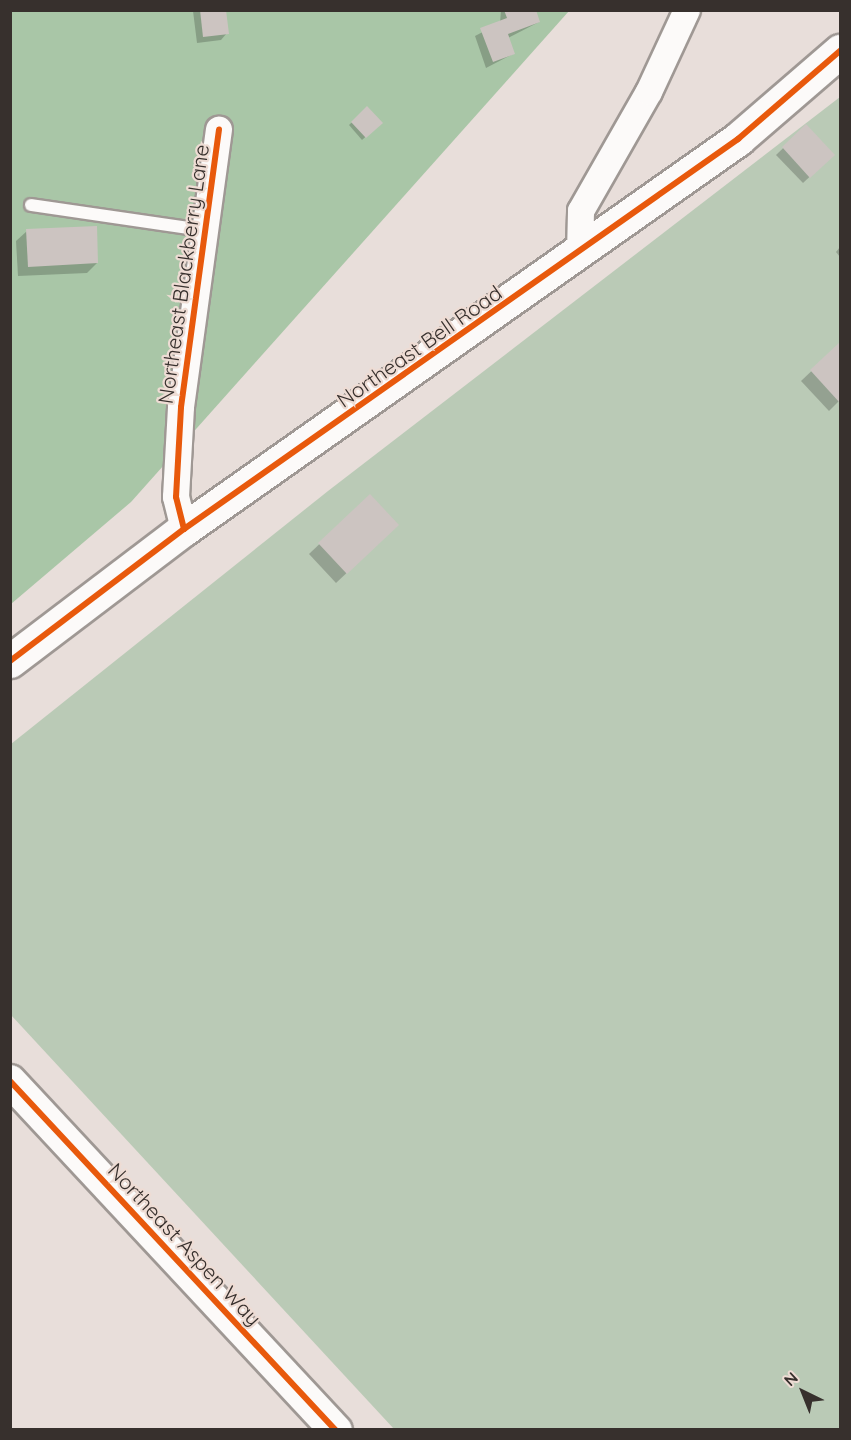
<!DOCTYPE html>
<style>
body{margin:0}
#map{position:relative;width:851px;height:1440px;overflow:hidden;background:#e8deda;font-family:Quicksand,sans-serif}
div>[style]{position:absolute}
.green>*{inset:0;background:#bacab6}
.forest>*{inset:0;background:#a9c6a7}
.shadow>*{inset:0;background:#0003}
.building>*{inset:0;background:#ccc4c1}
.roads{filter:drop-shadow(2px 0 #9f9894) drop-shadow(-2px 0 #9f9894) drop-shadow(0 2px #9f9894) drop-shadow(0 -2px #9f9894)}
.service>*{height:12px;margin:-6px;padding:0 6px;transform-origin:6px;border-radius:6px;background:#fcfaf9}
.minor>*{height:26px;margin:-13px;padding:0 13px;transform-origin:13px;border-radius:13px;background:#fcfaf9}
.tertiary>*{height:32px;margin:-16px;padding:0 16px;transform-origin:16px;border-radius:16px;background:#fcfaf9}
.secondary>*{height:33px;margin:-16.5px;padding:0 16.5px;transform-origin:16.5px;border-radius:16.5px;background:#fcfaf9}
.cycleway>*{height:6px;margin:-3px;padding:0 3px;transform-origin:3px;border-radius:3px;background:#e8590c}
span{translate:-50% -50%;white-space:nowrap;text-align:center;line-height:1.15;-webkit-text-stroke:4.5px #eedcd4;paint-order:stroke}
.street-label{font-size:21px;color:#37302d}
.frame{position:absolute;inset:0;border:12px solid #37302d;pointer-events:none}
.north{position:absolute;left:773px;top:1362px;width:60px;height:60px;-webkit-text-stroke:4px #eedcd4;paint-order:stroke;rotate:317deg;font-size:16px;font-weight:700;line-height:24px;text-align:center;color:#37302d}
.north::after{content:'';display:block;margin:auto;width:21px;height:27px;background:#37302d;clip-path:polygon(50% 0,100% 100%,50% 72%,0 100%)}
</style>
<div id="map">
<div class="green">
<i style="clip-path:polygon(840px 97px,840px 1429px,394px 1429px,11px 1015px,11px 744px,328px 491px)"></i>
</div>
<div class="forest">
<i style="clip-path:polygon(11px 11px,569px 11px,131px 502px,11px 604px)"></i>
</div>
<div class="shadow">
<i style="clip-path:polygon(225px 10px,227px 33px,221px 40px,197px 43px,193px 11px)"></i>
<i style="clip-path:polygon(501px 10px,535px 10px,539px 22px,508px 38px,513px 54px,486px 68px,475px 36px,500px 23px)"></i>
<i style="clip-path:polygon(367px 108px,381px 123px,362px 140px,349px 125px)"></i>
<i style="clip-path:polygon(806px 126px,833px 155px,803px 183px,776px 155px)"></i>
<i style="clip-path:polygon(27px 231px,97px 263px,87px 273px,18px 276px,16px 241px)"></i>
<i style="clip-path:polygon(840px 247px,840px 257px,836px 252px)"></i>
<i style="clip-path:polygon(840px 344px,840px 400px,829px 411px,801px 381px)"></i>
<i style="clip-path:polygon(370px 496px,387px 535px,336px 583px,309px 554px)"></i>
</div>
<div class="building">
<i style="clip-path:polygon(200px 10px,226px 10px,229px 34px,203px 37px)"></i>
<i style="clip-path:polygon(504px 10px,536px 10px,540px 22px,508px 34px,515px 54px,493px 62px,480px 28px,507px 18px)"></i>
<i style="clip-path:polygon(367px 106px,383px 123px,366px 138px,351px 122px)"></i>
<i style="clip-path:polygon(806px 124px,835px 155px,810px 178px,782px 147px)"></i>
<i style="clip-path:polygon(97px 226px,98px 263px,28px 267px,26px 229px)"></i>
<i style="clip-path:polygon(840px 342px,840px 403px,810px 370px)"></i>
<i style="clip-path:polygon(370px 494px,399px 525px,347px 574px,318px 543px)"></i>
</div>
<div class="roads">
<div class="service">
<i style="left:31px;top:205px;width:174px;rotate:8.3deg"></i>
</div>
<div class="minor">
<i style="left:580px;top:253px;width:42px;rotate:-88.6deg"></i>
<i style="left:581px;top:211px;width:137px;rotate:-60.3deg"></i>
<i style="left:649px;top:92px;width:90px;rotate:-65.1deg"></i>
<i style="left:184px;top:529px;width:33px;rotate:-104deg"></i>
<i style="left:176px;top:497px;width:90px;rotate:-86.8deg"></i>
<i style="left:181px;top:407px;width:280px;rotate:-82.2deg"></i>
</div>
<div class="tertiary">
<i style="left:10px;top:1081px;width:478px;rotate:47deg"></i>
</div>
<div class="secondary">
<i style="left:10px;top:661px;width:218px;rotate:-37.2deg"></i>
<i style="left:184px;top:529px;width:678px;rotate:-35.14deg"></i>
<i style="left:738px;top:139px;width:135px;rotate:-40.8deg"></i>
</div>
</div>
<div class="cycleway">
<i style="left:184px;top:529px;width:33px;rotate:-104deg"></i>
<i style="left:176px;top:497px;width:90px;rotate:-86.8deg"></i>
<i style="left:181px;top:407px;width:280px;rotate:-82.2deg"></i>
<i style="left:10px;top:661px;width:218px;rotate:-37.2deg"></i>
<i style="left:184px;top:529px;width:678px;rotate:-35.14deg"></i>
<i style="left:738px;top:139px;width:135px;rotate:-40.8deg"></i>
<i style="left:10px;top:1081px;width:478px;rotate:47deg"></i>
</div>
<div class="street-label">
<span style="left:183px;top:274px;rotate:-82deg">Northeast Blackberry Lane</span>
<span style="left:419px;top:346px;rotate:-35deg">Northeast Bell Road</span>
<span style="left:185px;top:1244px;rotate:47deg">Northeast Aspen Way</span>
</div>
<div class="frame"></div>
<div class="north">N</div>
</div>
